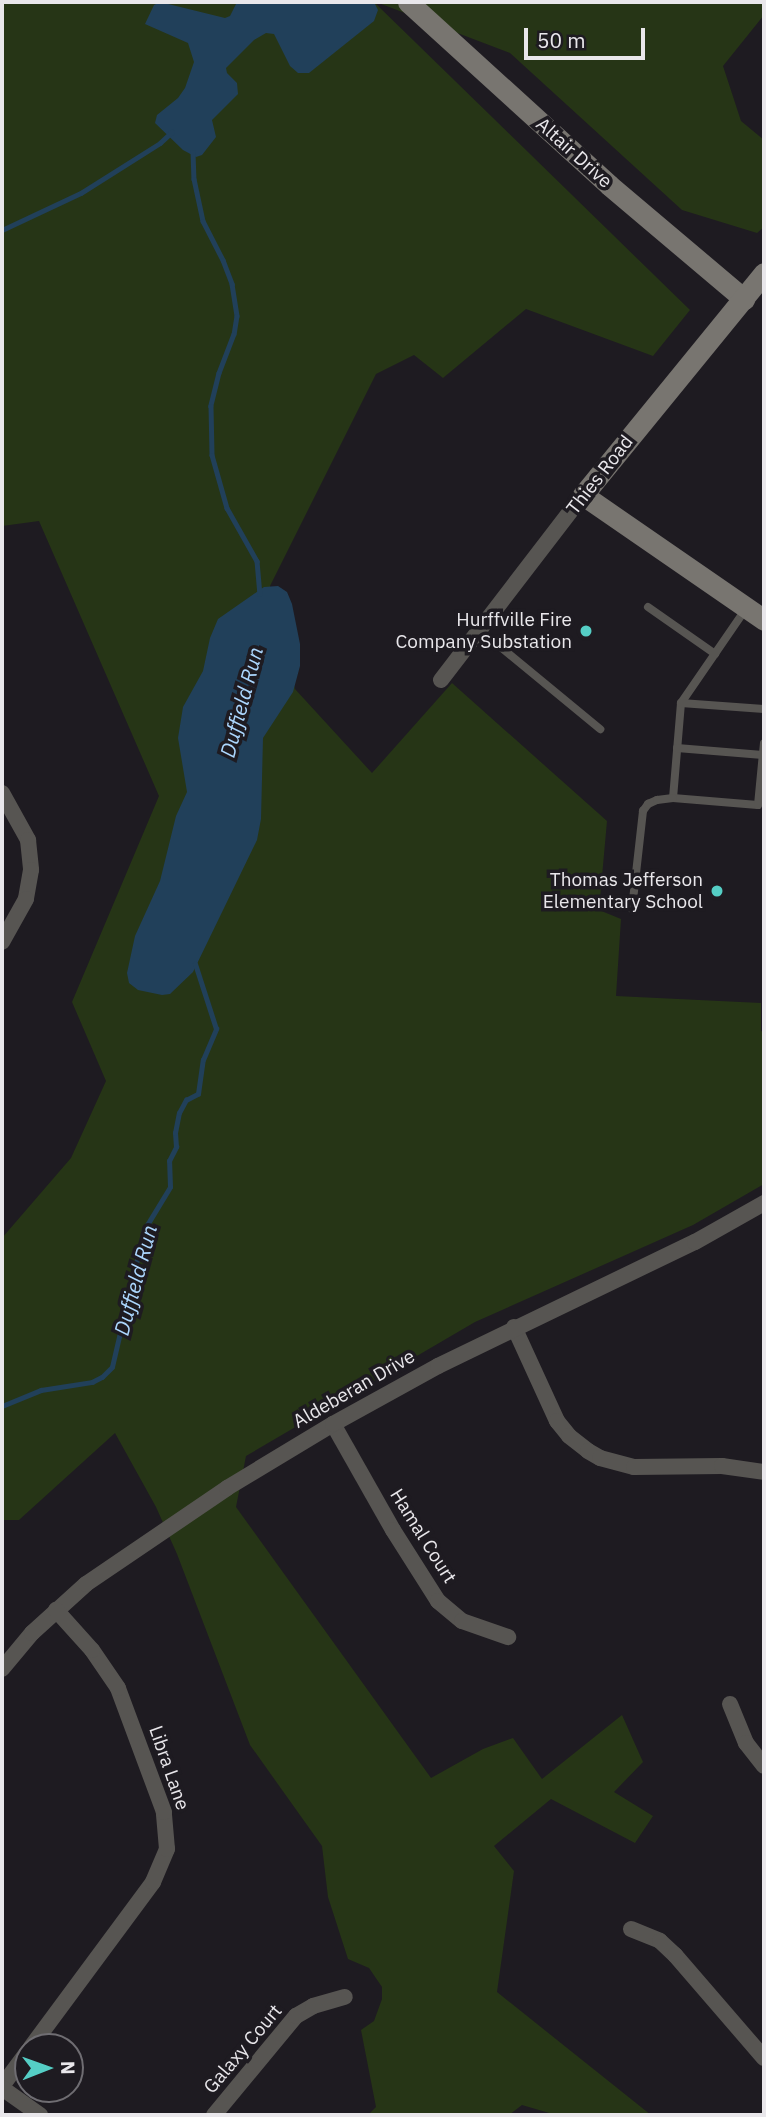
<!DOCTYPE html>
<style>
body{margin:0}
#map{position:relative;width:766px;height:2117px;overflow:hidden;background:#1e1b21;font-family:"IBM Plex Sans",sans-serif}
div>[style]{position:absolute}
.green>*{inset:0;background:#263516}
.water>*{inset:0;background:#21405a}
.stream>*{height:4.5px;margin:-2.25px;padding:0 2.25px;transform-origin:2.25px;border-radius:2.25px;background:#21405a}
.lane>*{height:8px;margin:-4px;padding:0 4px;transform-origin:4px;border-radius:4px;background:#575552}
.street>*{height:16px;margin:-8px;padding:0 8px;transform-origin:8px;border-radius:8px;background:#575552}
.secondary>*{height:21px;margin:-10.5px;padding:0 10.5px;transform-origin:10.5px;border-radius:10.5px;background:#787570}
.dots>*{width:19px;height:19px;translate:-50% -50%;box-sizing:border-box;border:4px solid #1e1b21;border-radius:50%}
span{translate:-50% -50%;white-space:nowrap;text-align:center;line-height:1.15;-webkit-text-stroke:7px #1e1b21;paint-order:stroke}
.street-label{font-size:19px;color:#e9e7eb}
.poi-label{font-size:19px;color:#e9e7eb}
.right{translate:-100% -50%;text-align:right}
.water-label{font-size:21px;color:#acd7fe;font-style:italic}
.frame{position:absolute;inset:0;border:4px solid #e9e7eb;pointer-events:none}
.north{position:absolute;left:14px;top:2033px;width:70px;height:70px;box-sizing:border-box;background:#1e1b21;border:2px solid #6f6d72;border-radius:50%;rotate:89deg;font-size:19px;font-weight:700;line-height:28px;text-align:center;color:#e9e7eb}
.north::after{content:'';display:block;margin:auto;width:24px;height:32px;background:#55cec5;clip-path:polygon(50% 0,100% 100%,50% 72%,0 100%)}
.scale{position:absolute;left:524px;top:28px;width:121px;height:32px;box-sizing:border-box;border:4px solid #e9e7eb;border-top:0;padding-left:9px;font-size:21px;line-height:24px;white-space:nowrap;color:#e9e7eb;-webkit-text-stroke:5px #1e1b21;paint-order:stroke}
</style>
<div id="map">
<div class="green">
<i style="clip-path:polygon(2px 2px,374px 2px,690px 310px,653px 356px,526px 309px,443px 378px,414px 355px,376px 374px,270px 586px,295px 689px,372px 773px,452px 683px,607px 821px,599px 910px,621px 919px,616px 996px,761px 1003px,761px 1031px,764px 1032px,764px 1184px,693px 1225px,475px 1322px,246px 1456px,236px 1507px,431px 1778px,483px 1749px,513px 1738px,542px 1779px,622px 1715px,643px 1762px,614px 1792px,653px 1816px,635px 1843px,551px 1799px,494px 1846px,514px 1871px,497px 1992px,651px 2115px,556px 2115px,522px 2105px,509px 2115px,368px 2115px,376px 2107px,361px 2030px,374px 2021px,382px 1999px,382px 1987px,369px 1968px,348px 1959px,328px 1897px,322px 1846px,250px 1745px,177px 1554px,156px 1507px,115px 1433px,19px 1520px,2px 1520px,2px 1238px,71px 1158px,106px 1081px,72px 1002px,159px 796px,39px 521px,2px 526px)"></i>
<i style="clip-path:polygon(376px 2px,764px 2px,764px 15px,723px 66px,741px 121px,764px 140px,764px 227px,757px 233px,682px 210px,510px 53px)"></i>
</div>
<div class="water">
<i style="clip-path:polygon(160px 2px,225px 18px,230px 16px,237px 2px,374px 2px,378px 10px,374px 21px,309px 73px,298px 73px,290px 66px,274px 34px,266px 33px,254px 40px,226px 68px,227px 73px,237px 83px,238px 94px,212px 120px,216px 137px,202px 155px,196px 157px,183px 150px,155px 123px,157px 115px,178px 98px,185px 88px,194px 62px,188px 43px,145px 24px,154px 5px)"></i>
<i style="clip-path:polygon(278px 586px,287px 592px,292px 604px,300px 644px,300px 666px,293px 692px,263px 738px,261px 819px,257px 840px,193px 972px,170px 994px,162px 995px,138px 990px,129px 983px,127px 973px,135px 936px,160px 881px,176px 816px,187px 792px,178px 738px,183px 707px,203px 671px,210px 638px,218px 619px,264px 587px)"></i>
</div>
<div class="stream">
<i style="left:193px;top:152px;width:27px;rotate:88deg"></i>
<i style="left:194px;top:179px;width:43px;rotate:77.9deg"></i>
<i style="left:203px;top:221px;width:44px;rotate:62.9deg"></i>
<i style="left:223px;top:260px;width:26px;rotate:69deg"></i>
<i style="left:232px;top:284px;width:32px;rotate:81deg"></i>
<i style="left:237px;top:316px;width:18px;rotate:99deg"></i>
<i style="left:234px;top:334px;width:42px;rotate:111deg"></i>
<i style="left:219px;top:373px;width:34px;rotate:104deg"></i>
<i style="left:211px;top:406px;width:49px;rotate:88.8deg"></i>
<i style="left:212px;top:455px;width:55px;rotate:74.2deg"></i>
<i style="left:227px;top:508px;width:61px;rotate:60.5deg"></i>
<i style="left:257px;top:561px;width:33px;rotate:85deg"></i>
<i style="left:2px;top:230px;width:87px;rotate:-25.1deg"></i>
<i style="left:81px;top:193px;width:93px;rotate:-32.3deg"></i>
<i style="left:160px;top:143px;width:16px;rotate:-43deg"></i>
<i style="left:2px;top:1406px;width:42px;rotate:-22.3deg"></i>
<i style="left:41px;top:1390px;width:52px;rotate:-8.9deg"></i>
<i style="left:92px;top:1382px;width:11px;rotate:-27deg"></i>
<i style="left:102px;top:1377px;width:14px;rotate:-45deg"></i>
<i style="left:112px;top:1367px;width:141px;rotate:-76.9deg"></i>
<i style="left:144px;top:1230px;width:50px;rotate:-58.8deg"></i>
<i style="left:170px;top:1187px;width:26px;rotate:-92deg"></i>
<i style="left:169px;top:1161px;width:16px;rotate:-63deg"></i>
<i style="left:176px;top:1147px;width:14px;rotate:-94deg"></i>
<i style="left:175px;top:1133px;width:20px;rotate:-79deg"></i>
<i style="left:179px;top:1113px;width:15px;rotate:-62deg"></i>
<i style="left:186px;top:1100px;width:13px;rotate:-27deg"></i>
<i style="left:198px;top:1094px;width:34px;rotate:-82deg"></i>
<i style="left:203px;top:1060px;width:34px;rotate:-67deg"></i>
<i style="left:216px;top:1029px;width:68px;rotate:-107.9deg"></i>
</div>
<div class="lane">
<i style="left:648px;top:607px;width:82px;rotate:35deg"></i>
<i style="left:745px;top:610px;width:113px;rotate:124.5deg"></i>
<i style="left:681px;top:703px;width:95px;rotate:94.8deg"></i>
<i style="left:673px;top:798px;width:85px;rotate:4.7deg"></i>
<i style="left:758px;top:805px;width:62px;rotate:-84.5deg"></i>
<i style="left:480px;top:630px;width:156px;rotate:39.5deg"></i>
<i style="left:681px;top:703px;width:83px;rotate:4.1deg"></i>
<i style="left:677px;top:748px;width:86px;rotate:4.7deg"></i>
<i style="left:632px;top:909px;width:99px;rotate:-83.6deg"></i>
<i style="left:643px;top:811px;width:9px;rotate:-54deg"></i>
<i style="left:648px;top:804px;width:10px;rotate:-24deg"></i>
<i style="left:657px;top:800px;width:16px;rotate:-7deg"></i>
</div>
<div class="street">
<i style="left:441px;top:680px;width:233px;rotate:-52.5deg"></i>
<i style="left:2px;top:793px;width:54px;rotate:61deg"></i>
<i style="left:28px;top:840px;width:30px;rotate:84deg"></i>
<i style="left:31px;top:870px;width:29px;rotate:100deg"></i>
<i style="left:26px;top:899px;width:49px;rotate:119.2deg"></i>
<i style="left:514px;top:1327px;width:103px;rotate:65.4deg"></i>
<i style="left:557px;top:1421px;width:19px;rotate:51deg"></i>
<i style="left:569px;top:1436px;width:24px;rotate:38deg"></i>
<i style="left:588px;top:1451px;width:14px;rotate:30deg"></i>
<i style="left:600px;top:1458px;width:35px;rotate:15deg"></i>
<i style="left:634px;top:1467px;width:88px;rotate:-0.7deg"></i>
<i style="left:722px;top:1466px;width:42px;rotate:8.1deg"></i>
<i style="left:333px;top:1424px;width:122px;rotate:60.5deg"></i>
<i style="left:393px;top:1530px;width:84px;rotate:57.6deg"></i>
<i style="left:438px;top:1601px;width:31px;rotate:40deg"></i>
<i style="left:462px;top:1621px;width:49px;rotate:19.2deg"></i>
<i style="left:2px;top:1669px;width:47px;rotate:-50.2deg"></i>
<i style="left:32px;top:1633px;width:73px;rotate:-42.2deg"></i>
<i style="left:86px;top:1584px;width:171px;rotate:-34.2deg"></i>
<i style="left:227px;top:1488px;width:124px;rotate:-31.1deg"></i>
<i style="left:333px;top:1424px;width:120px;rotate:-28.9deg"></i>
<i style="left:438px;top:1366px;width:285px;rotate:-25.8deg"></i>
<i style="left:695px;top:1242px;width:79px;rotate:-29.5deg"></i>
<i style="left:730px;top:1704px;width:42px;rotate:67.7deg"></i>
<i style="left:746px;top:1743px;width:29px;rotate:52deg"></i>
<i style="left:631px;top:1929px;width:31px;rotate:22deg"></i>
<i style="left:660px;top:1941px;width:21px;rotate:43deg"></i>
<i style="left:675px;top:1955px;width:136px;rotate:49.2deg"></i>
<i style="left:31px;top:2047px;width:205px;rotate:-53.5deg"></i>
<i style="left:153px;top:1882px;width:36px;rotate:-67deg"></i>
<i style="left:167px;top:1849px;width:37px;rotate:-95deg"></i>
<i style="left:164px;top:1812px;width:132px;rotate:-110.4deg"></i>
<i style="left:118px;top:1688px;width:46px;rotate:-124.4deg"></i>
<i style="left:92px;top:1650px;width:54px;rotate:-132deg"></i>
<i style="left:2px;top:2086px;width:44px;rotate:-53.4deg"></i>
<i style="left:2px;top:2088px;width:47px;rotate:35.4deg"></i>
<i style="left:214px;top:2115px;width:129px;rotate:-50.4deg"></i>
<i style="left:296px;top:2016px;width:20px;rotate:-30deg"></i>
<i style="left:313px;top:2006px;width:33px;rotate:-16deg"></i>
</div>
<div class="secondary">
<i style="left:408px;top:2px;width:272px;rotate:42.3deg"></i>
<i style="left:609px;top:185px;width:177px;rotate:40.2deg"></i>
<i style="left:764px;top:273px;width:286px;rotate:129.2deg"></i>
<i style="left:583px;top:495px;width:220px;rotate:34.6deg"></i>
</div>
<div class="dots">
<i style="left:586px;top:631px;background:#55cec5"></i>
<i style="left:717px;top:891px;background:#55cec5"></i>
</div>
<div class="street-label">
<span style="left:574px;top:153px;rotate:42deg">Altair Drive</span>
<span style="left:600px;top:475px;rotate:-52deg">Thies Road</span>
<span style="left:354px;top:1389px;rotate:-30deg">Aldeberan Drive</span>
<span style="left:423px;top:1536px;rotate:58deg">Hamal Court</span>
<span style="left:169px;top:1768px;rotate:71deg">Libra Lane</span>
<span style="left:243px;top:2049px;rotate:-50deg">Galaxy Court</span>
</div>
<div class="poi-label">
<span class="right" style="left:572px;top:631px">Hurffville Fire<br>Company Substation</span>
<span class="right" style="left:703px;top:891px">Thomas Jefferson<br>Elementary School</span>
</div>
<div class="water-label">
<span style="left:241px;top:702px;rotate:-75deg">Duffield Run</span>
<span style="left:135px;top:1280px;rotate:-75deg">Duffield Run</span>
</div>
<div class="frame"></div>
<div class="north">N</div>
<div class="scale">50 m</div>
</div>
